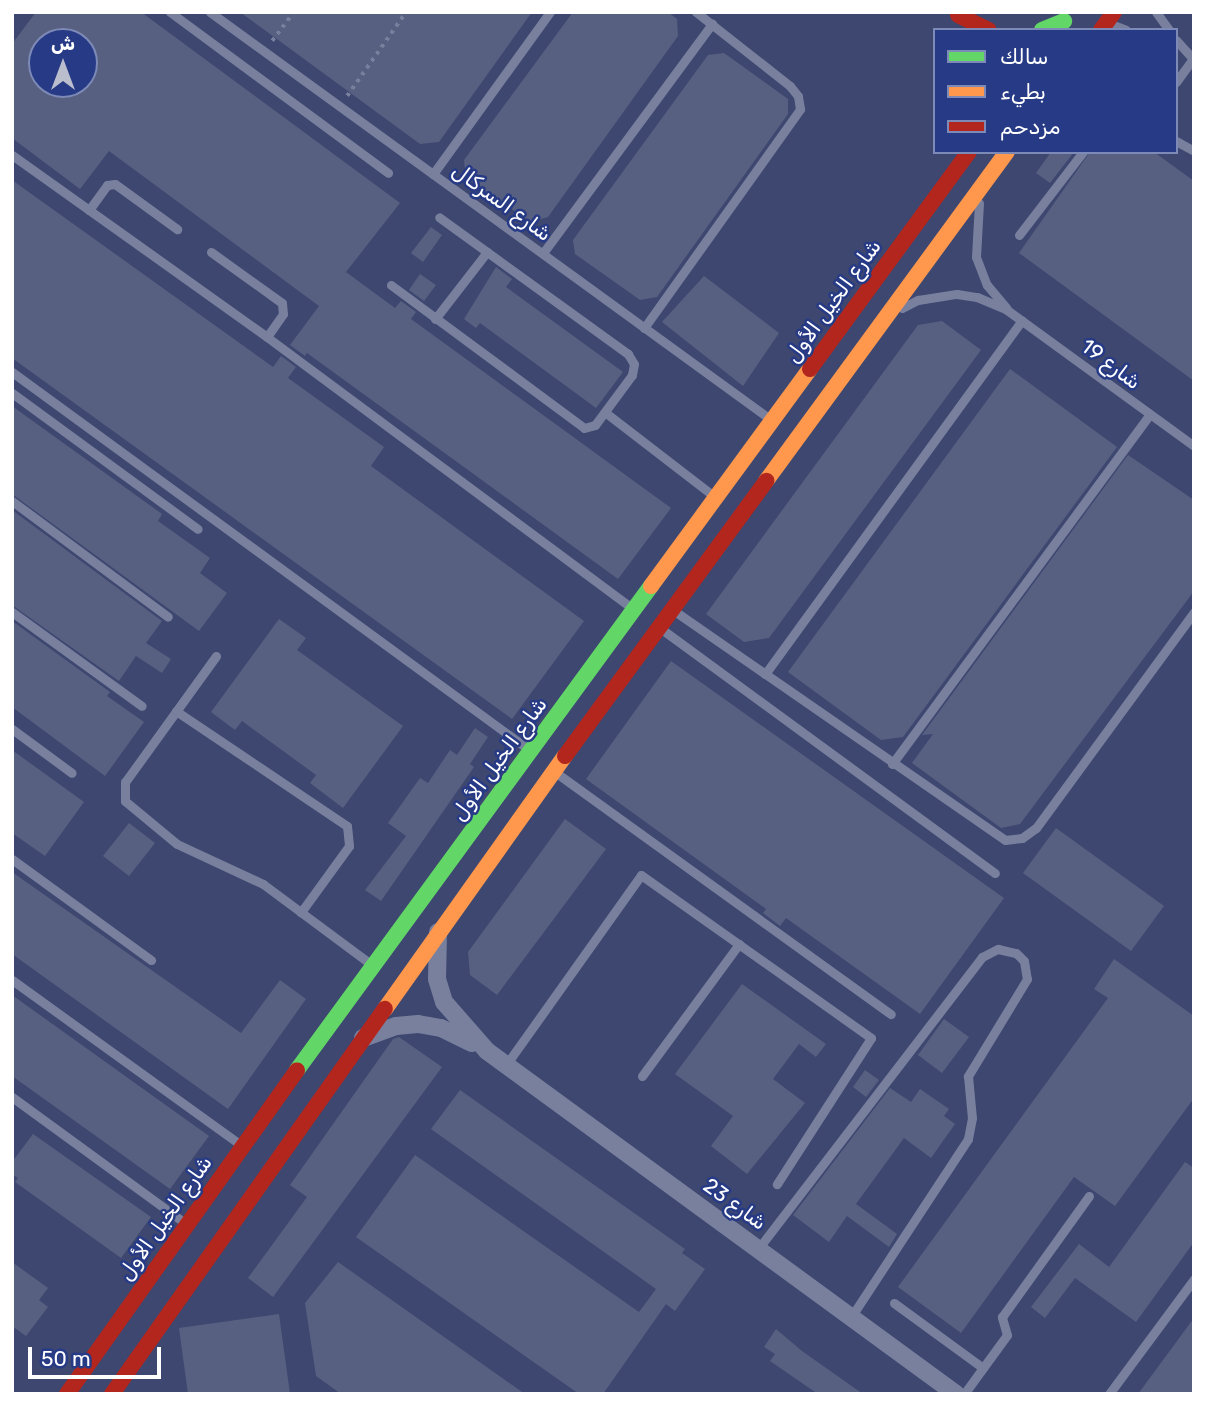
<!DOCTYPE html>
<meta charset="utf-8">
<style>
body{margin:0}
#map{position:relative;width:1206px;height:1406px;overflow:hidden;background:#3d4770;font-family:Rubik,Vazirmatn,sans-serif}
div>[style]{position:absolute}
.building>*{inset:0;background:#586081}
.path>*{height:3.5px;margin-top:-1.75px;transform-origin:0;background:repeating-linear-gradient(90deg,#79809e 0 3.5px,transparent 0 8.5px)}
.lane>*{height:9px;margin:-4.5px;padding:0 4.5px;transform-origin:4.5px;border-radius:4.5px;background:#79809e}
.street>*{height:18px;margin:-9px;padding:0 9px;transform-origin:9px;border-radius:9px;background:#79809e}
.fast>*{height:16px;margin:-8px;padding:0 8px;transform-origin:8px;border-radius:8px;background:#63d668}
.slow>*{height:16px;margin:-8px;padding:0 8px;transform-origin:8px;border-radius:8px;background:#ff974d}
.jam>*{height:16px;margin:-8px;padding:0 8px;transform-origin:8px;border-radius:8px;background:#b3261e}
span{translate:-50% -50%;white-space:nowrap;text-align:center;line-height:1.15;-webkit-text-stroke:5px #273a86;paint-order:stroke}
.street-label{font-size:21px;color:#fff}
.frame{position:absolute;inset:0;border:14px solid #fff;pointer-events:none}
.legend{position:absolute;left:933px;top:28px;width:245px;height:126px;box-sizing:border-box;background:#273a86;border:2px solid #7d89b6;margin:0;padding:9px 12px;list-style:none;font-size:21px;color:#fff}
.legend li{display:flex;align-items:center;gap:14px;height:35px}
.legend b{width:35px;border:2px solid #7d89b6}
.north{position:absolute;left:28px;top:28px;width:70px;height:70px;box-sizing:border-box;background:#273a86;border:2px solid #7d89b6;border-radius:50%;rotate:0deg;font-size:19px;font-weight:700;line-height:28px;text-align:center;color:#fff}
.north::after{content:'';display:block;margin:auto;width:24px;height:32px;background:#bbbfcd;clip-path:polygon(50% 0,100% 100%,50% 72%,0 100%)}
.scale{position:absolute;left:28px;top:1347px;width:133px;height:32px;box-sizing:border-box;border:4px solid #fff;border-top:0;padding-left:9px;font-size:21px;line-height:24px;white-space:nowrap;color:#fff;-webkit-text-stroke:5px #273a86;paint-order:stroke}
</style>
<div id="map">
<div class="building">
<i style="clip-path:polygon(evenodd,36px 12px,141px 12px,400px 203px,346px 272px,395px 308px,401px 301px,416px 312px,411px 319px,671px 508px,618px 579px,307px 353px,305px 356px,290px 345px,319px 306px,109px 151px,80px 189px,12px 138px,12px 44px,36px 12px,42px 42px,84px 42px,84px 84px,42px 84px,42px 42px)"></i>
<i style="clip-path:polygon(240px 12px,532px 12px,439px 142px,420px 144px)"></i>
<i style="clip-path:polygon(573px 12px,668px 12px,677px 19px,678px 36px,548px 217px,531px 222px,466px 178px,464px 160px)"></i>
<i style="clip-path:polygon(724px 53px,788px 99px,788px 114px,657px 297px,640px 300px,575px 254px,573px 240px,708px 55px)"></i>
<i style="clip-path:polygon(1051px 152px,1074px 152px,1050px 183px,1036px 173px)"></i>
<i style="clip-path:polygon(1090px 152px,1154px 152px,1194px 181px,1194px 381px,1019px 253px)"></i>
<i style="clip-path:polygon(12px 180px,273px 367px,281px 356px,296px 367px,288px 378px,384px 447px,371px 466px,584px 621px,512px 719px,12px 358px)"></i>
<i style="clip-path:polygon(431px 227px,442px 235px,423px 262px,411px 253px)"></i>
<i style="clip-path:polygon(496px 267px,512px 279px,506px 287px,623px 372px,596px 408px,480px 323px,476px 328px,464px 319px)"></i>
<i style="clip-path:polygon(420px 274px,436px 285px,424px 301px,409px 290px)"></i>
<i style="clip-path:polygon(704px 276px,779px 333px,743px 386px,662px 322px)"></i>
<i style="clip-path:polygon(942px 321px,981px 350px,769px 638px,744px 642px,706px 614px,918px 325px)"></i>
<i style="clip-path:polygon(1010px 369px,1117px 447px,903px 737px,881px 740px,788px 672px)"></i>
<i style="clip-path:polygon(12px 406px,162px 514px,158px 521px,210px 558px,200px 573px,227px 593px,199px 631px,12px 494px)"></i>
<i style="clip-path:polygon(1128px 455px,1194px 500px,1194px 591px,1020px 824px,1001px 828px,912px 763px,933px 734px,922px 735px)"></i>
<i style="clip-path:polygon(12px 510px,162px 621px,146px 643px,171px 659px,162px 673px,136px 656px,119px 681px,12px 605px)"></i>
<i style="clip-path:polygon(279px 619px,306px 638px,297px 650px,403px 726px,343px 808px,310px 783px,316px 775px,242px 721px,235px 730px,211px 712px)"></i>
<i style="clip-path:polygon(12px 621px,110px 692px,107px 696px,144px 722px,105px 776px,12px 707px)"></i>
<i style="clip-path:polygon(671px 661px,1004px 898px,920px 1014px,786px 918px,780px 926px,763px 913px,766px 909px,586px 779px)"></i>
<i style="clip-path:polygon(475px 728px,488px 737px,470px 764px,474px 767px,381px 901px,365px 890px,406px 836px,388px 823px,420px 778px,428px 783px,450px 750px,457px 755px)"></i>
<i style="clip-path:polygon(12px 750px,84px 802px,45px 856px,12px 833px)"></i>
<i style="clip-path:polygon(565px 819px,606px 849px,497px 995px,470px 975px,468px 952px)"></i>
<i style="clip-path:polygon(129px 823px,155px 843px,129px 876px,103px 856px)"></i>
<i style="clip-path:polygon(1056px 828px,1164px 906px,1131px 951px,1023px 873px)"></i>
<i style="clip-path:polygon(12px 872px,241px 1033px,280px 980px,306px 999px,228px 1109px,12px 954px)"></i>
<i style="clip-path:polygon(1114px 959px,1194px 1016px,1194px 1098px,1115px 1206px,1074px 1177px,961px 1333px,898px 1287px,1108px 998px,1094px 989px)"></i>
<i style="clip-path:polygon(742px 984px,826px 1044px,816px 1057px,799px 1044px,773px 1079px,805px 1103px,747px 1174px,711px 1146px,733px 1116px,675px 1074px)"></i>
<i style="clip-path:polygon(12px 995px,209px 1136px,170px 1189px,12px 1076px)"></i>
<i style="clip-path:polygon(944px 1019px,969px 1037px,942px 1073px,918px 1055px)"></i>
<i style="clip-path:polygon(399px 1037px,442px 1067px,273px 1297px,248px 1278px,307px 1197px,290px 1185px,393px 1039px)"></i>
<i style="clip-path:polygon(865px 1070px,879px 1080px,866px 1097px,853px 1087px)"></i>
<i style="clip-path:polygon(890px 1088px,911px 1102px,920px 1089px,949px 1109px,944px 1116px,955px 1124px,931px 1158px,904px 1138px,856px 1204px,897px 1234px,889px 1247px,847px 1216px,829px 1242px,793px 1215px)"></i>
<i style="clip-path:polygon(460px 1090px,685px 1249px,682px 1253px,705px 1269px,675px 1311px,666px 1304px,603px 1394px,579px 1394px,356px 1237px,415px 1155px,639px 1312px,656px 1289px,431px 1129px)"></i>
<i style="clip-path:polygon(33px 1134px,151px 1217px,121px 1258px,15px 1182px,18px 1178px,12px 1174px,12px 1162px)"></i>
<i style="clip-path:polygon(1185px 1162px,1194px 1168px,1194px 1242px,1136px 1322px,1075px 1278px,1045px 1318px,1031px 1307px,1079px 1244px,1109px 1267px)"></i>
<i style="clip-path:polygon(12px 1262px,48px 1288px,39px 1300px,48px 1307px,26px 1336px,12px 1326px)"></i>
<i style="clip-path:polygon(338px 1262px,525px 1394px,341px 1394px,316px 1376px,305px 1303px)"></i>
<i style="clip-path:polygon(279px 1314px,290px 1394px,188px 1394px,179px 1328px)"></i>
<i style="clip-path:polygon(1194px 1318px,1194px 1394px,1138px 1394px)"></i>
<i style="clip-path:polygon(776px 1329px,802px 1351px,863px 1394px,818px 1394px,770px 1361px,775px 1354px,764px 1347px)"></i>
</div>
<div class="path">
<i style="left:272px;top:41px;width:36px;rotate:-53deg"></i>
<i style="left:347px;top:96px;width:103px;rotate:-54.9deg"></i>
</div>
<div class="lane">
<i style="left:170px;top:12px;width:271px;rotate:36.4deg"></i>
<i style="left:210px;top:12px;width:692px;rotate:36.01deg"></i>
<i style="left:1156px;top:12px;width:22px;rotate:54deg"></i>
<i style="left:1108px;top:23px;width:19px;rotate:21deg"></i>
<i style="left:1176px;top:40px;width:25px;rotate:48deg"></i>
<i style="left:1176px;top:82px;width:29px;rotate:-54deg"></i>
<i style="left:1176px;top:141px;width:21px;rotate:29deg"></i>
<i style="left:12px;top:155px;width:313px;rotate:35.5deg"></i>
<i style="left:267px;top:337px;width:455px;rotate:36.6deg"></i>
<i style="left:433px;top:174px;width:200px;rotate:-54.2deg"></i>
<i style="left:979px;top:203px;width:54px;rotate:93.2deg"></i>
<i style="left:976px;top:257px;width:30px;rotate:69deg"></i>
<i style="left:987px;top:285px;width:30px;rotate:50deg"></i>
<i style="left:89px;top:210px;width:31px;rotate:-54deg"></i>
<i style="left:107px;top:185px;width:8px;rotate:-7deg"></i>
<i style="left:115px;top:184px;width:77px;rotate:36deg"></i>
<i style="left:1019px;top:235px;width:105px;rotate:-52.4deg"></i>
<i style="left:211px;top:252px;width:87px;rotate:35.7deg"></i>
<i style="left:282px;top:303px;width:11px;rotate:85deg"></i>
<i style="left:283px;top:314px;width:28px;rotate:125deg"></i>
<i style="left:543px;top:253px;width:285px;rotate:-53.6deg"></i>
<i style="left:391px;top:285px;width:240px;rotate:36.5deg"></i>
<i style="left:584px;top:428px;width:11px;rotate:-15deg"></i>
<i style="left:595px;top:425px;width:62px;rotate:-53.5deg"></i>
<i style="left:632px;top:375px;width:11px;rotate:-80deg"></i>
<i style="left:634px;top:364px;width:12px;rotate:-121deg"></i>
<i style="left:628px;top:354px;width:233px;rotate:-144.1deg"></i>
<i style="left:902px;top:308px;width:18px;rotate:-27deg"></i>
<i style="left:918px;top:300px;width:39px;rotate:-9deg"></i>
<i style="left:957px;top:294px;width:20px;rotate:9deg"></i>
<i style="left:977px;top:297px;width:33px;rotate:23deg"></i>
<i style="left:1007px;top:310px;width:231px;rotate:36deg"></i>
<i style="left:435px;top:319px;width:85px;rotate:-52.2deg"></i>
<i style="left:644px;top:328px;width:269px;rotate:-54.5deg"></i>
<i style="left:800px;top:109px;width:13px;rotate:-99deg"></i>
<i style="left:798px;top:96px;width:13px;rotate:-129deg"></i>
<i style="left:790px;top:86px;width:120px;rotate:-141.8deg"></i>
<i style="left:12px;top:372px;width:639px;rotate:36.15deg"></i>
<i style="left:12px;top:393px;width:230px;rotate:36.2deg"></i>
<i style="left:606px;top:413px;width:138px;rotate:37.6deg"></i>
<i style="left:12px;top:501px;width:194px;rotate:36.6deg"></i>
<i style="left:673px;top:610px;width:404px;rotate:34.7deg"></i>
<i style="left:1005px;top:840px;width:17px;rotate:-7deg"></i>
<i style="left:1022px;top:838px;width:17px;rotate:-36deg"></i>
<i style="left:1036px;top:828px;width:268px;rotate:-53.8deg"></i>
<i style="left:12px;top:612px;width:160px;rotate:35.9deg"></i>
<i style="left:660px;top:628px;width:415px;rotate:36.2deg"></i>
<i style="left:216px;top:656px;width:155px;rotate:125.8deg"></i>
<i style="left:125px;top:782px;width:19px;rotate:90deg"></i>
<i style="left:125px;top:801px;width:67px;rotate:39.6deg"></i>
<i style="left:177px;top:844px;width:95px;rotate:24.9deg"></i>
<i style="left:263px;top:884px;width:136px;rotate:36.6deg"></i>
<i style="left:765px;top:674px;width:437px;rotate:-54deg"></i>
<i style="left:176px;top:711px;width:206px;rotate:33.9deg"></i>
<i style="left:347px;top:826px;width:20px;rotate:84deg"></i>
<i style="left:349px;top:846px;width:82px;rotate:126deg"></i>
<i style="left:12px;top:729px;width:74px;rotate:36.3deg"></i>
<i style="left:892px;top:764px;width:433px;rotate:-53.6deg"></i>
<i style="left:555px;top:772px;width:414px;rotate:35.8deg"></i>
<i style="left:12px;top:859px;width:172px;rotate:36deg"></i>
<i style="left:12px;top:980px;width:282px;rotate:35.8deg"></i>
<i style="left:506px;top:1065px;width:233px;rotate:-54.6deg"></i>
<i style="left:641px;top:875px;width:282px;rotate:35.3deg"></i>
<i style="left:871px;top:1038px;width:174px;rotate:122.8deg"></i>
<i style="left:642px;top:1076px;width:164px;rotate:-53.7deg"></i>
<i style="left:12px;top:1097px;width:215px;rotate:36.1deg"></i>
<i style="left:758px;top:1249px;width:368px;rotate:-52.5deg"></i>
<i style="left:982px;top:957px;width:18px;rotate:-27deg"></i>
<i style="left:998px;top:949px;width:18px;rotate:13deg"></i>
<i style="left:1016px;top:953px;width:11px;rotate:45deg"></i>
<i style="left:1024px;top:961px;width:18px;rotate:81deg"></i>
<i style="left:1027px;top:979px;width:114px;rotate:121.3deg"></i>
<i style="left:968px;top:1076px;width:42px;rotate:84.6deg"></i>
<i style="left:972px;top:1118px;width:21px;rotate:101deg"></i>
<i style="left:968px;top:1139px;width:213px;rotate:123.3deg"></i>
<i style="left:894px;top:1303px;width:110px;rotate:36.1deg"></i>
<i style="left:964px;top:1394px;width:73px;rotate:-53.9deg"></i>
<i style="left:1007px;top:1335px;width:19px;rotate:-106deg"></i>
<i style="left:1002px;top:1317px;width:149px;rotate:-54.3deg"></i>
<i style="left:1109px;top:1394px;width:143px;rotate:-53.5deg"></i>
</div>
<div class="street">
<i style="left:438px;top:932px;width:47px;rotate:91.2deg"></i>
<i style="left:437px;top:979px;width:24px;rotate:73deg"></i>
<i style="left:444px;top:1002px;width:65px;rotate:48.7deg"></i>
<i style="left:487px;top:1051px;width:581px;rotate:36.18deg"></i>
<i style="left:363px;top:1038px;width:35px;rotate:-20deg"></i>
<i style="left:396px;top:1026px;width:22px;rotate:-5deg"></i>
<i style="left:418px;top:1024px;width:23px;rotate:10deg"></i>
<i style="left:441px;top:1028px;width:34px;rotate:26deg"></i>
</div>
<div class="fast">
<i style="left:1042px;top:30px;width:24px;rotate:-22deg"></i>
<i style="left:297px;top:1070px;width:600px;rotate:-53.82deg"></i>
</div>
<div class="slow">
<i style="left:766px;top:481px;width:408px;rotate:-53.8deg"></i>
<i style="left:651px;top:586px;width:269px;rotate:-53.8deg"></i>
<i style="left:385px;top:1009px;width:310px;rotate:-54.6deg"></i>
</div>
<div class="jam">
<i style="left:958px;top:15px;width:34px;rotate:26deg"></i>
<i style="left:1101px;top:30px;width:22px;rotate:-54deg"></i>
<i style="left:810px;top:369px;width:269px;rotate:-53.8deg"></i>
<i style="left:565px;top:756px;width:341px;rotate:-53.8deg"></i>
<i style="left:67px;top:1394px;width:397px;rotate:-54.6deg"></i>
<i style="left:112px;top:1394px;width:472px;rotate:-54.7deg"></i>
</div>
<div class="street-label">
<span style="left:502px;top:202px;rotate:36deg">شارع السركال</span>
<span style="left:833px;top:301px;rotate:-54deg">شارع الخيل الأول</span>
<span style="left:1111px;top:364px;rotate:37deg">شارع 19</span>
<span style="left:499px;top:759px;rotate:-54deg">شارع الخيل الأول</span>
<span style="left:735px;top:1204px;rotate:36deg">شارع 23</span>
<span style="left:165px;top:1218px;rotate:-55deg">شارع الخيل الأول</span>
</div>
<div class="frame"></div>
<ul class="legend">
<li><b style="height:9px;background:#63d668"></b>سالك</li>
<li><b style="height:9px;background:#ff974d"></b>بطيء</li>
<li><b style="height:9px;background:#b3261e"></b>مزدحم</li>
</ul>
<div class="north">ش</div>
<div class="scale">50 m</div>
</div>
